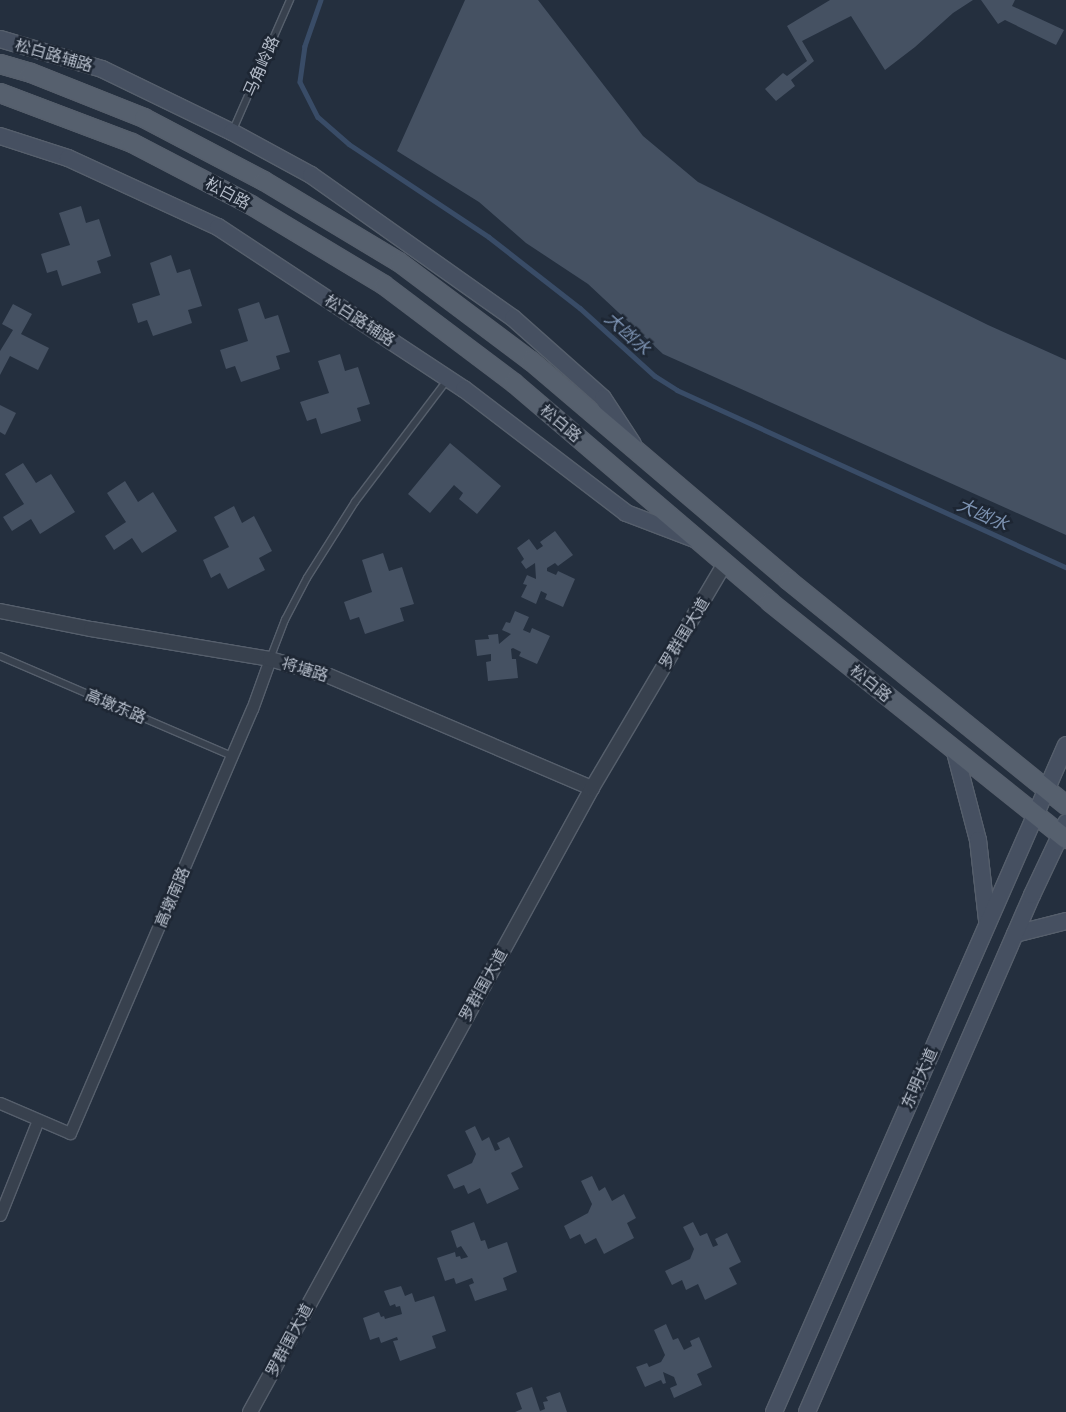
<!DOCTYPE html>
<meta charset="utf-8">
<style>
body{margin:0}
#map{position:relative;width:1066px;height:1412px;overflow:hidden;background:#242f3e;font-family:"Golos Text","Noto Sans SC",sans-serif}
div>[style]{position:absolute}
.stream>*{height:4.5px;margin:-2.25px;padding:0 2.25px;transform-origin:2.25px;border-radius:2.25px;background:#394c67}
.building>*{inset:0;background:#455162}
.roads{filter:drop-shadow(1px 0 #565f6c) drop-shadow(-1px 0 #565f6c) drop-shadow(0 1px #565f6c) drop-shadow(0 -1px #565f6c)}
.service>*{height:5.5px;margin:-2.75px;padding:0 2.75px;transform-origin:2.75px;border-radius:2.75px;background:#38414e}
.minor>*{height:11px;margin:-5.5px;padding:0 5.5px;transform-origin:5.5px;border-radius:5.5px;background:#38414e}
.tertiary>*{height:14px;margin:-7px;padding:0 7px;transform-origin:7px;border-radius:7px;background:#38414e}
.secondary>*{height:16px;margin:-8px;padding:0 8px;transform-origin:8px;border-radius:8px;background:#465061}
.primary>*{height:18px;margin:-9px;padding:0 9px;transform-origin:9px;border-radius:9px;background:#56606e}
span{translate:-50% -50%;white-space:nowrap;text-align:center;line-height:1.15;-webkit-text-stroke:5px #1d2633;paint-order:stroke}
.street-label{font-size:16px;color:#b4bcc9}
.water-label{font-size:18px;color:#7c92b1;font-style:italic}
</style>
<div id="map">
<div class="stream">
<i style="left:321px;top:0;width:49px;rotate:109.2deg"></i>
<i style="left:305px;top:46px;width:36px;rotate:98deg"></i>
<i style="left:300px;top:82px;width:39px;rotate:63deg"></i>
<i style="left:318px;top:117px;width:41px;rotate:41.1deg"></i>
<i style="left:349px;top:144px;width:168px;rotate:33.6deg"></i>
<i style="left:489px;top:237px;width:115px;rotate:38deg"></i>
<i style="left:580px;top:308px;width:101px;rotate:42.2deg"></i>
<i style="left:655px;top:376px;width:26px;rotate:32deg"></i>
<i style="left:677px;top:390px;width:427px;rotate:24.5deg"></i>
</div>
<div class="building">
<i style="clip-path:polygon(465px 0,538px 0,643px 136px,698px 182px,988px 325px,1066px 360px,1066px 535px,663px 354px,588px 284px,526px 243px,479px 202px,397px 151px)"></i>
<i style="clip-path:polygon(830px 0,973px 0,953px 13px,915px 47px,885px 70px,851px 16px,802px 41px,814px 61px,791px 80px,795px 86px,776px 101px,765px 89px,783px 73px,787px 76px,807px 61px,787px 26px)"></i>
<i style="clip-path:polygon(981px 0,1015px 0,1012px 6px,1064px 30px,1056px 45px,1005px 20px,998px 24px)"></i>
<i style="clip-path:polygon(81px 206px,86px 223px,99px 219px,111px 256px,97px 261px,101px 273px,62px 286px,57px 270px,47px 273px,41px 254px,70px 245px,59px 213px)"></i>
<i style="clip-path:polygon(171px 255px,177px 273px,190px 269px,202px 306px,188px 310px,192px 323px,153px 336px,147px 320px,138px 323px,132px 304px,160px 295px,150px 263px)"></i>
<i style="clip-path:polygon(259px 302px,265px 319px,278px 315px,290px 352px,276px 356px,280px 369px,241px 382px,235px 366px,226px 369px,220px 350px,248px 341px,238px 309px)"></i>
<i style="clip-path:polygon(13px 304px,32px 314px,21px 334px,49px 348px,38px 370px,10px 356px,0 375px,0 351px,13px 330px,2px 324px)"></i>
<i style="clip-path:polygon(340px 354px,345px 371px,358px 367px,370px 404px,357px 408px,361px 421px,321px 434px,316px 418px,307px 421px,300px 402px,329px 393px,318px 361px)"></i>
<i style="clip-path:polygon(0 405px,16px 413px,5px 435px,0 432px)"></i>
<i style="clip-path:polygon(450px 443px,501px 486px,477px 514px,459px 499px,463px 493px,454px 485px,430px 513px,408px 494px)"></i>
<i style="clip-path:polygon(23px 463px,36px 483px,51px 474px,75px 512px,40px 534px,31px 519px,12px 531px,3px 517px,24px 504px,5px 474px)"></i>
<i style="clip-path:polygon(125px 481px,138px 502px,153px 492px,177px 531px,142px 553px,132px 538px,114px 550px,105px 536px,126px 522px,107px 493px)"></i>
<i style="clip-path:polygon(234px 506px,242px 523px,254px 516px,272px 551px,259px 558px,265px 570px,228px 589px,220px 573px,211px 578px,203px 560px,229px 547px,214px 517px)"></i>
<i style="clip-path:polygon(555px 531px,573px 555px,558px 566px,555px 563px,547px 568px,547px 571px,556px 575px,558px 571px,575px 579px,563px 607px,545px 599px,547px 594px,541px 591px,536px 604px,521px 597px,527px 585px,523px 584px,527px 575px,536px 579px,535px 563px,526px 569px,521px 562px,524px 559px,517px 548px,529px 539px,537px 550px,543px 546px,540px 542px)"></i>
<i style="clip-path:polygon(383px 553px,389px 571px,402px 567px,414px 604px,400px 608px,404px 621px,365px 634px,359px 617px,350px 620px,344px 602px,372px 592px,362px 560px)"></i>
<i style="clip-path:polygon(515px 611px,529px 617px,523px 630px,530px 633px,532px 628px,550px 636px,537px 664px,519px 656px,521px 652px,513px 648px,511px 649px,512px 659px,516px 659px,518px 678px,488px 681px,486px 662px,491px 661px,491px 654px,477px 656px,475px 640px,489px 639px,488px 635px,498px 634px,499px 644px,511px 634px,502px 630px,506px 622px,510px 623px)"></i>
<i style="clip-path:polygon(475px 1126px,482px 1141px,489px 1137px,495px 1151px,500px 1149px,497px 1143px,509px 1137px,523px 1167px,511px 1173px,519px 1189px,487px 1204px,480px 1188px,468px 1194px,464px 1185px,454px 1189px,447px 1175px,472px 1163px,476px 1154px,465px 1131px)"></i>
<i style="clip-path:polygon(592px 1176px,599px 1191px,605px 1187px,612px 1201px,624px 1194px,636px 1218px,627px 1223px,634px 1238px,604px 1254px,596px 1238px,585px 1244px,580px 1234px,570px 1239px,564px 1226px,588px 1213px,592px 1204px,581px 1181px)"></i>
<i style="clip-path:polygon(474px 1222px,481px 1241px,485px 1240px,488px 1249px,507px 1242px,517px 1272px,503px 1278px,507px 1290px,475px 1301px,469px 1285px,474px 1283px,472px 1278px,456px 1284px,454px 1278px,445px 1281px,437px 1258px,455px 1252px,456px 1257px,460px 1256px,461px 1259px,468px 1257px,461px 1246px,457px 1248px,451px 1231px)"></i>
<i style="clip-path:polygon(693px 1222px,700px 1236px,707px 1233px,713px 1247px,718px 1245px,715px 1239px,727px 1233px,741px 1262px,729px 1268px,737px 1284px,705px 1300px,698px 1284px,686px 1290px,682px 1280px,672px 1285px,665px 1271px,690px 1259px,694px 1249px,683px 1227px)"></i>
<i style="clip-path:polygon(401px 1286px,405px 1296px,412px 1293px,415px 1302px,434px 1296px,446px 1331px,432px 1336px,436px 1348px,400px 1361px,393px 1341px,398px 1340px,397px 1337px,381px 1343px,379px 1337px,370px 1340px,363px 1318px,379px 1312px,381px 1317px,384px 1316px,385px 1319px,402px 1314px,400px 1306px,396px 1307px,395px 1304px,390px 1306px,384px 1291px)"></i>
<i style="clip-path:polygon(666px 1324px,673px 1340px,678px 1338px,684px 1350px,692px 1346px,690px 1341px,699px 1337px,712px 1367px,697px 1374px,702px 1385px,674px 1398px,670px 1388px,677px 1385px,674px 1377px,663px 1372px,666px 1383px,663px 1384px,661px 1380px,645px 1387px,636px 1367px,647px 1363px,649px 1367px,661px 1362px,665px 1355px,654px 1330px)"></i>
<i style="clip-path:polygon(532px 1387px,540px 1411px,545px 1409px,543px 1402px,548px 1401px,546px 1397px,560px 1392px,567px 1412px,515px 1412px,522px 1409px,516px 1393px)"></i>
</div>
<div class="roads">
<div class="service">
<i style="left:233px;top:130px;width:142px;rotate:-66.3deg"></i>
<i style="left:0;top:656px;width:253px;rotate:23.3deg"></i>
<i style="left:270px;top:659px;width:42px;rotate:-69deg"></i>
<i style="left:285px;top:620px;width:47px;rotate:-62.4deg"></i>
<i style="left:307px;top:578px;width:90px;rotate:-57.7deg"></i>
<i style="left:355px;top:502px;width:154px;rotate:-52.9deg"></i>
</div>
<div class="minor">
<i style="left:0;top:1103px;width:76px;rotate:23.2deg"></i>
<i style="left:70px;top:1133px;width:461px;rotate:-66.8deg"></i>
<i style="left:252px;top:709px;width:53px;rotate:-70.2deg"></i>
<i style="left:0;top:1215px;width:102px;rotate:-68.2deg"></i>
</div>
<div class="tertiary">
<i style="left:0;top:611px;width:93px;rotate:11.2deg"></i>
<i style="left:91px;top:629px;width:181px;rotate:9.5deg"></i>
<i style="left:270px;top:659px;width:61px;rotate:16.1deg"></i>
<i style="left:329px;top:676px;width:286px;rotate:23.1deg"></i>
<i style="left:250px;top:1412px;width:712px;rotate:-61.27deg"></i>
<i style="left:592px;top:788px;width:261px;rotate:-59.4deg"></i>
</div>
<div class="secondary">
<i style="left:0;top:39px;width:106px;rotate:16.4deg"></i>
<i style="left:102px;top:69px;width:144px;rotate:25.9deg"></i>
<i style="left:232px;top:132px;width:90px;rotate:28.6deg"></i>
<i style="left:311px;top:175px;width:247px;rotate:35.3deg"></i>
<i style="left:513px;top:318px;width:120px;rotate:41.6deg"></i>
<i style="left:603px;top:398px;width:55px;rotate:56.9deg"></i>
<i style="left:0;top:136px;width:71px;rotate:17.9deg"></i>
<i style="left:68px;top:158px;width:165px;rotate:24.7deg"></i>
<i style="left:218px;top:227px;width:295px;rotate:33.4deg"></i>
<i style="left:464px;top:389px;width:204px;rotate:37.4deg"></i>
<i style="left:626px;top:513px;width:73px;rotate:20.9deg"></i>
<i style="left:955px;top:752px;width:91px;rotate:75.4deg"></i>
<i style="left:978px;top:840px;width:81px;rotate:83.6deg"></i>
<i style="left:1015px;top:934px;width:53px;rotate:-14.3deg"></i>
<i style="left:774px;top:1412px;width:728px;rotate:-66.36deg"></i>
<i style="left:807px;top:1412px;width:564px;rotate:-66.48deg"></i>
<i style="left:1032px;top:895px;width:80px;rotate:-64.7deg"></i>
</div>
<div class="primary">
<i style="left:0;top:64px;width:32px;rotate:16deg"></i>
<i style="left:31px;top:73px;width:122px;rotate:21.7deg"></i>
<i style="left:144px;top:118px;width:136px;rotate:27.7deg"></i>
<i style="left:264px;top:181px;width:157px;rotate:31deg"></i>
<i style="left:399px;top:262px;width:165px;rotate:36.9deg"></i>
<i style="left:531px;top:361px;width:338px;rotate:40.4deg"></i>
<i style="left:788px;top:580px;width:358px;rotate:39deg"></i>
<i style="left:0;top:93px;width:141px;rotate:20.7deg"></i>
<i style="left:132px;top:143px;width:134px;rotate:27.5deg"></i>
<i style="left:251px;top:205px;width:155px;rotate:31deg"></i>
<i style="left:384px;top:285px;width:163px;rotate:37deg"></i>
<i style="left:514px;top:383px;width:337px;rotate:40.5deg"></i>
<i style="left:770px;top:602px;width:379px;rotate:38.7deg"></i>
</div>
</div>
<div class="street-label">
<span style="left:54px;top:55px;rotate:16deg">松白路辅路</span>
<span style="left:261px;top:66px;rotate:-66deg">马角岭路</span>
<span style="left:228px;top:193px;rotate:28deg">松白路</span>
<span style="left:360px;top:320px;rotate:33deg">松白路辅路</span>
<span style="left:561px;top:423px;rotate:40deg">松白路</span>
<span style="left:684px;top:633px;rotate:-59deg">罗群围大道</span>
<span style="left:305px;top:669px;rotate:17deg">将塘路</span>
<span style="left:871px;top:683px;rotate:39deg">松白路</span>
<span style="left:116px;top:706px;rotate:23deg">高墩东路</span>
<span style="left:172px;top:897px;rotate:-67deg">高墩南路</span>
<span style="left:483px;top:985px;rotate:-61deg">罗群围大道</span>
<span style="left:919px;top:1078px;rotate:-66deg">东明大道</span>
<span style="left:289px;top:1340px;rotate:-62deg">罗群围大道</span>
</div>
<div class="water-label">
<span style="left:628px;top:333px;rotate:42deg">大凼水</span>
<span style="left:983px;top:514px;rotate:24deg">大凼水</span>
</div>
</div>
